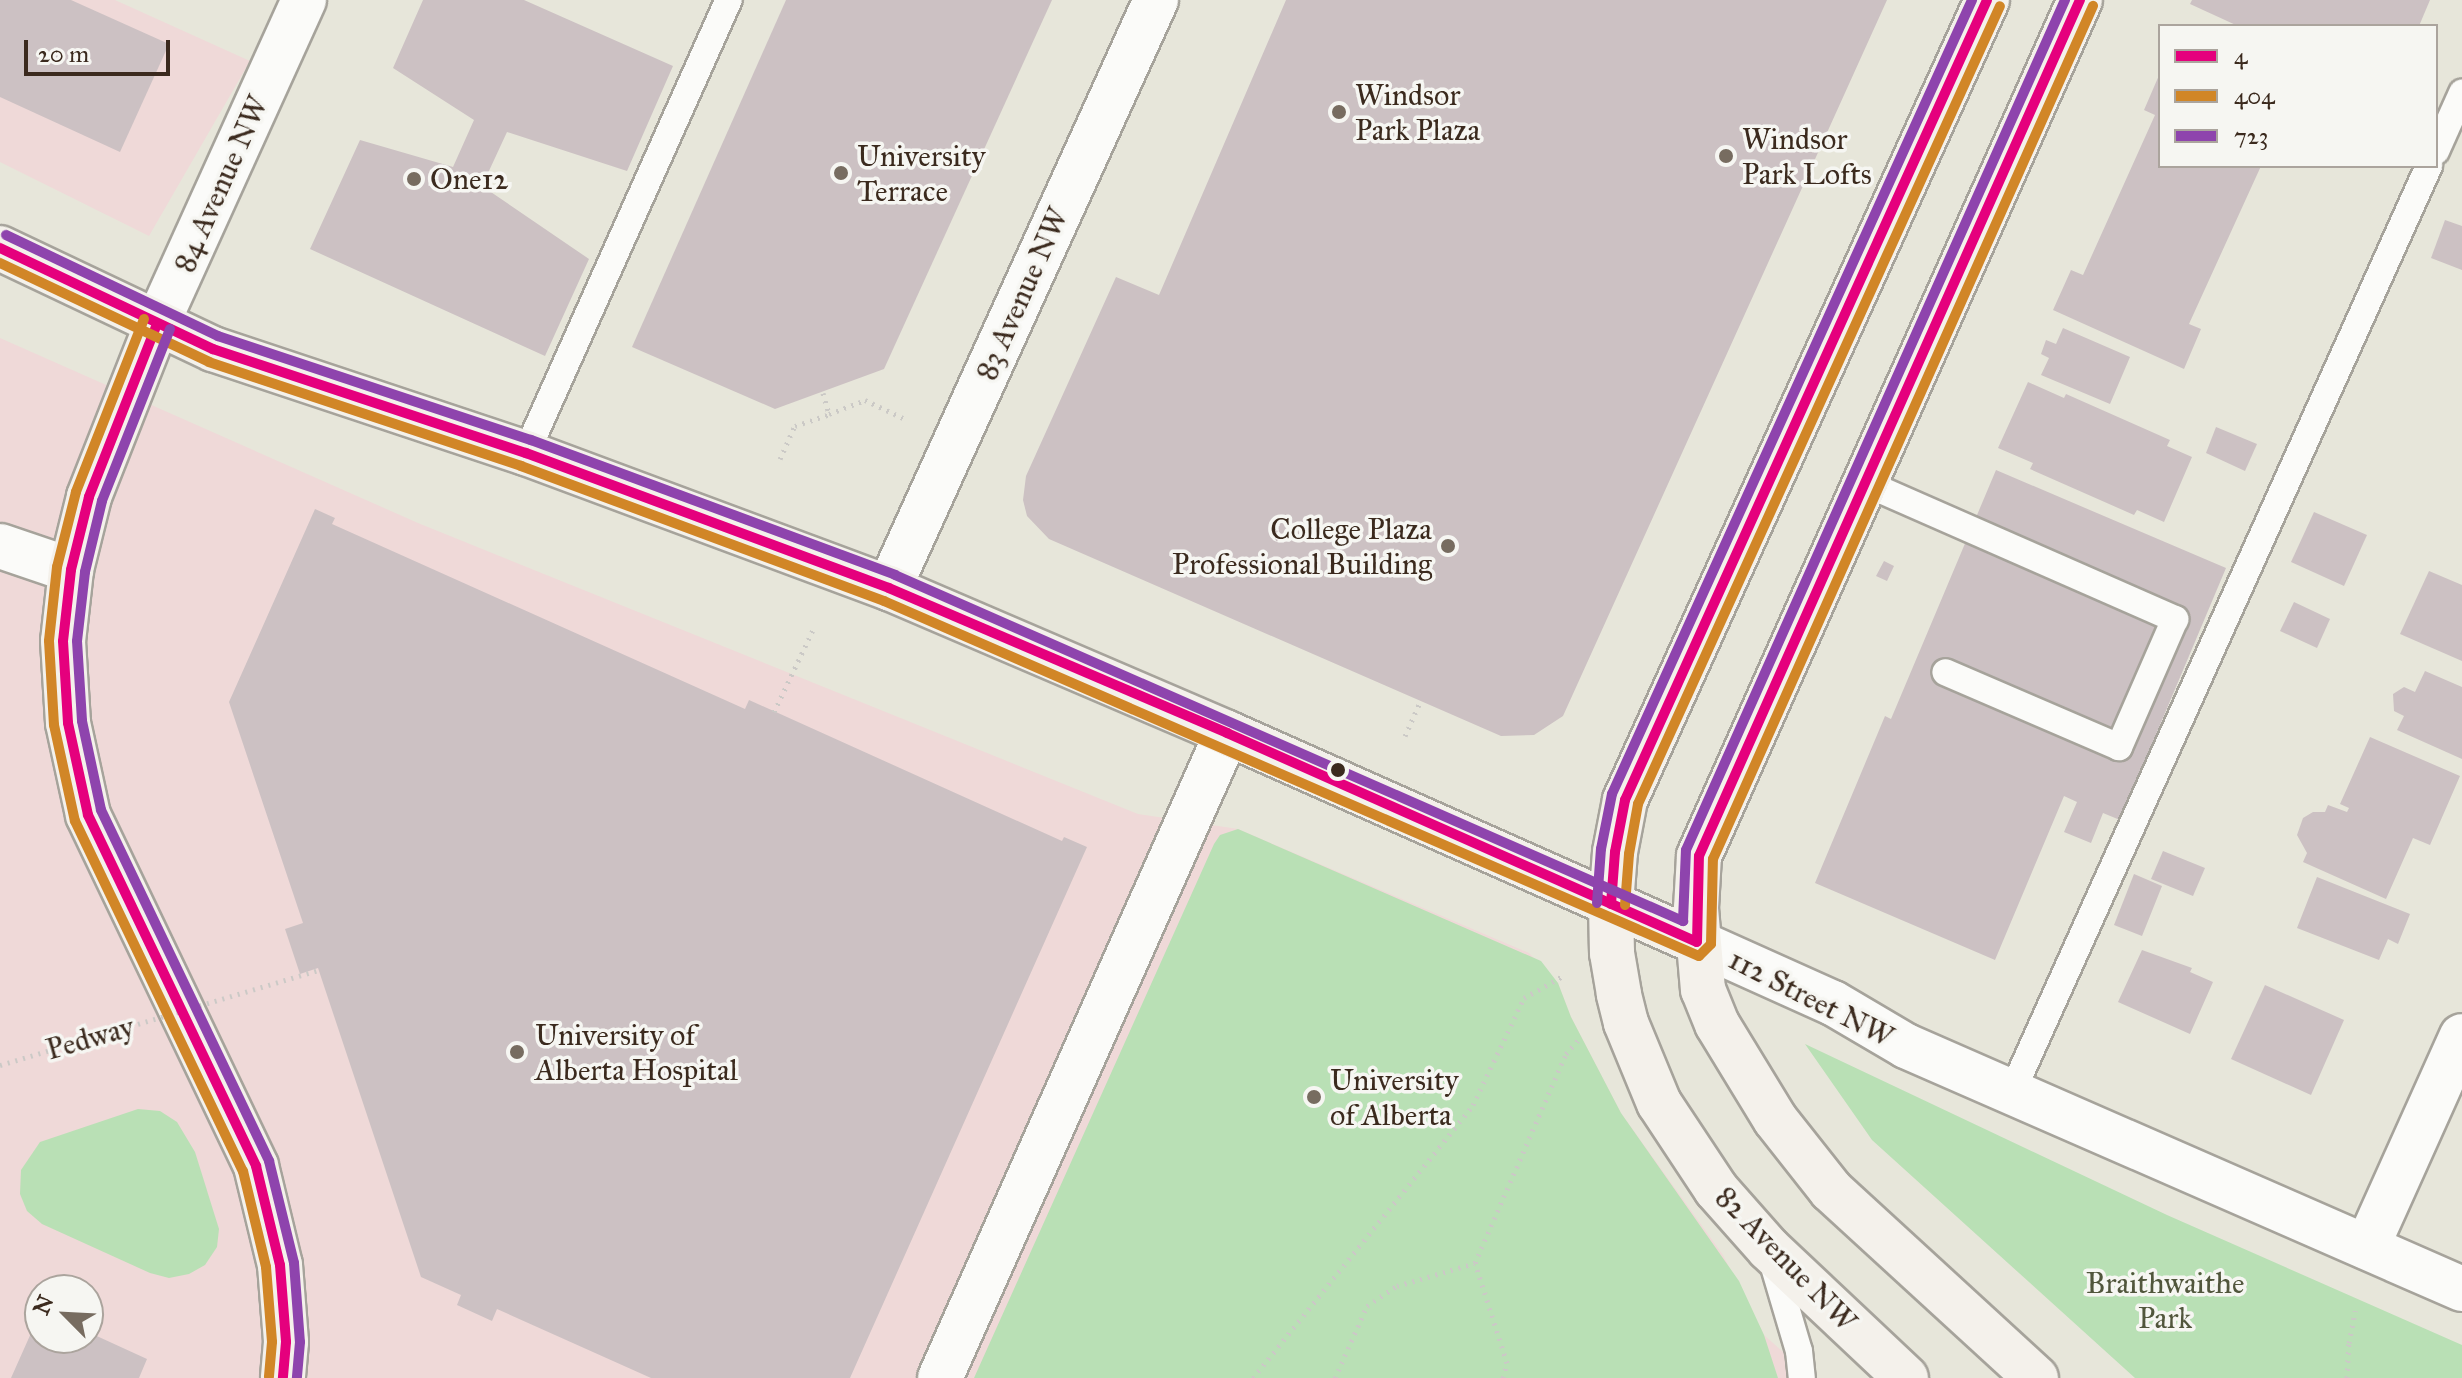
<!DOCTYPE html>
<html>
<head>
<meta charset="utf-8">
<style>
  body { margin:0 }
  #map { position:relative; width:2462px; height:1378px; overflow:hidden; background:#e7e6da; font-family:"IM FELL Great Primer",serif }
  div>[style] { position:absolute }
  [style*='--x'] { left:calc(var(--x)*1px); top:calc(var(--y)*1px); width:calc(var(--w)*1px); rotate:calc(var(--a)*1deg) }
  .built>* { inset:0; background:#efd9d8 }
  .green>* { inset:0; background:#b9e0b5 }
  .building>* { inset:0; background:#ccc1c3 }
  .path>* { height:5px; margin-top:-2.5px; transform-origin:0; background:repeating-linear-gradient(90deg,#cbc9c6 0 2px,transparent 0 8px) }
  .roads { filter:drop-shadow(2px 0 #a6a39b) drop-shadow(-2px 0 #a6a39b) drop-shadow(0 2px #a6a39b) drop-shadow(0 -2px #a6a39b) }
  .lane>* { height:26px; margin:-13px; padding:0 13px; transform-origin:13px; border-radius:13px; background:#fbfbf9 }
  .street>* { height:44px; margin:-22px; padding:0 22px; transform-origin:22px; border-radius:22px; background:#fbfbf9 }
  .secondary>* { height:44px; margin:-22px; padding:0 22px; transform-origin:22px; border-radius:22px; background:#f4f1eb }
  .path-bridge>* { height:5px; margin-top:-2.5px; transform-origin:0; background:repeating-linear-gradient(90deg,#cbc9c6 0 2px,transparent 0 8px) }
  .bus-1>* { height:10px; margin:-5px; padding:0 5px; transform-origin:5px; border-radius:5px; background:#e5007d }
  .bus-2>* { height:10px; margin:-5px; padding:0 5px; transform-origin:5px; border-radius:5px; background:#d18627 }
  .bus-3>* { height:10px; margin:-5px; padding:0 5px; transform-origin:5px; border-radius:5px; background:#8e44ad }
  .dots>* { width:22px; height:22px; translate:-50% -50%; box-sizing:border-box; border:4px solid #f6f6f2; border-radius:50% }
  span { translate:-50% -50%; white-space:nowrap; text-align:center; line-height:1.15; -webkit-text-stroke:7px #f6f6f2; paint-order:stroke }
  .poi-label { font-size:30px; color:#3b2a1e }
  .left { translate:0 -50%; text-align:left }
  .right { translate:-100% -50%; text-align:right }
  .street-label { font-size:30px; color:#3b2a1e }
  .park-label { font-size:30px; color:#51563c }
  .legend { position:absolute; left:2158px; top:24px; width:280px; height:144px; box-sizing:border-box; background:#f6f6f2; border:2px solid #aba49d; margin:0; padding:10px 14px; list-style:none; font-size:24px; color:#3b2a1e }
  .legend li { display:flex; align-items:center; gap:16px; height:40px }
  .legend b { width:40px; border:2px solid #aba49d }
  .north { position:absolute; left:24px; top:1274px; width:80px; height:80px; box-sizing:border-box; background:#f6f6f2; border:2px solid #aba49d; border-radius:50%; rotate:294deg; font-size:22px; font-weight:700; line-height:32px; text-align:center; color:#3b2a1e }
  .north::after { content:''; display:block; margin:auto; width:28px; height:36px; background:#776c60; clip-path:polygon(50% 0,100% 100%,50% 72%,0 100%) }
  .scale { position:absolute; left:24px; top:40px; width:146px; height:36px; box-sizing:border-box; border:4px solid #3b2a1e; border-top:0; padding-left:10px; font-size:24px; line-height:28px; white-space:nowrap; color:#3b2a1e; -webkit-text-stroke:6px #f6f6f2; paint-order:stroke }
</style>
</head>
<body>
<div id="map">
  <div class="built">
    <div style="clip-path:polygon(0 0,115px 0,250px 61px,149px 236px,0 162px)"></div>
    <div style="clip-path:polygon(evenodd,0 338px,418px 523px,1138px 814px,1238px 829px,1529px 953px,1558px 983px,1571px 1017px,1621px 1113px,1723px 1255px,1764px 1335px,1812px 1378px,0 1378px,0 338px,40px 1290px,88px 1290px,88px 1338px,40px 1338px,40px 1290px)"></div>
  </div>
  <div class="green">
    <div style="clip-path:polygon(1238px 829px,1541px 961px,1558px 983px,1571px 1017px,1621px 1113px,1739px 1281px,1764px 1335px,1778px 1378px,974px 1378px,1214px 844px,1220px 835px)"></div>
    <div style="clip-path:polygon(1805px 1044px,2167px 1215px,2462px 1345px,2462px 1378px,2135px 1378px,1872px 1140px)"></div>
    <div style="clip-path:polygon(138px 1109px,160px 1111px,177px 1122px,195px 1152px,219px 1229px,217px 1247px,205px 1265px,189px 1274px,169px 1278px,150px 1273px,42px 1224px,27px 1211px,20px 1194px,21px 1170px,40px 1142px)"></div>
  </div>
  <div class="building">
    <div style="clip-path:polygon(0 0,71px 0,169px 44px,120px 152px,0 97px)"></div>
    <div style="clip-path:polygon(423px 0,524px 0,673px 66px,627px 171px,507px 132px,482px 186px,589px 259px,545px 356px,310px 249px,360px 140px,453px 167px,474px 120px,393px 68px)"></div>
    <div style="clip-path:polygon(786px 0,1052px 0,884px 369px,775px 409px,632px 347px)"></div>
    <div style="clip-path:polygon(1286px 0,1887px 0,1563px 716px,1534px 735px,1501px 736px,1049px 539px,1027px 516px,1023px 500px,1026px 476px,1116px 277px,1159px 295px)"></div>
    <div style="clip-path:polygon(2192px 0,2430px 0,2419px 26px,2238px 26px,2190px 4px)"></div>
    <div style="clip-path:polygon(2160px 73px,2160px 166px,2261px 166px,2189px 324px,2201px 329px,2184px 369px,2053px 310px,2071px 270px,2083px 275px,2155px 115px,2144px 110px)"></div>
    <div style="clip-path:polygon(2445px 220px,2462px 226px,2462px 270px,2431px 258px)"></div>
    <div style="clip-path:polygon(2063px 328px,2130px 357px,2110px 404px,2041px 375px,2049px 358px,2041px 354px,2046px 340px,2056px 344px)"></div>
    <div style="clip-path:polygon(2028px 382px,2064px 398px,2066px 394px,2170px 440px,2167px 446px,2192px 457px,2164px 522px,2137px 510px,2134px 515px,2030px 469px,2033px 463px,1998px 448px)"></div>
    <div style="clip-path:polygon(2216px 427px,2257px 444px,2245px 471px,2206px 453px)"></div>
    <div style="clip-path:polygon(1996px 470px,2226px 568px,2120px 820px,2103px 813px,2091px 843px,2064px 832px,2077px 802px,2064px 796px,1995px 960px,1815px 883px,1885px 716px,1891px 719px)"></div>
    <div style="clip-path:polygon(315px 509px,335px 518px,332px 524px,745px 709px,749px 700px,1062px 841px,1064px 837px,1087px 847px,850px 1378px,651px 1378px,497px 1309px,492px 1321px,457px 1305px,461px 1295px,421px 1277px,318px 968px,300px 974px,285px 929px,303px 923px,229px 702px)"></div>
    <div style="clip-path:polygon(2314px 512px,2367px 535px,2344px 586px,2291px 562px)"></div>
    <div style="clip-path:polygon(1884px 561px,1894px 566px,1887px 581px,1876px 576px)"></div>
    <div style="clip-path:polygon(2429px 571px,2462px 585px,2462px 661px,2400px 634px)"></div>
    <div style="clip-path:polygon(2294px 602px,2330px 619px,2317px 648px,2280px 631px)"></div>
    <div style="clip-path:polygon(2425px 671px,2462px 687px,2462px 759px,2397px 730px,2404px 716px,2394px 711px,2393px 694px,2404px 687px,2415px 692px)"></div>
    <div style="clip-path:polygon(2370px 737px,2460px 776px,2430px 845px,2413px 838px,2386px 899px,2303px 862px,2307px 853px,2297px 835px,2303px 818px,2313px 812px,2325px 812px,2328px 805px,2347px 812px,2349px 808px,2340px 804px)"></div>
    <div style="clip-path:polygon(2163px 851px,2205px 868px,2193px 896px,2151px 879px)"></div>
    <div style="clip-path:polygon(2134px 874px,2162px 886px,2142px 936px,2114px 925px)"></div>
    <div style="clip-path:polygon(2317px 877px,2410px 914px,2398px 944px,2388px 939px,2379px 960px,2297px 928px)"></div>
    <div style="clip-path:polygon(2142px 950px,2192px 968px,2190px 972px,2213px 982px,2190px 1034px,2118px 1002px)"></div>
    <div style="clip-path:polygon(2265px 985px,2344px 1020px,2311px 1095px,2231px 1059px)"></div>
    <div style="clip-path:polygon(40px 1313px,40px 1338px,88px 1338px,88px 1332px,147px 1359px,139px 1378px,11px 1378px)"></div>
  </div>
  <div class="path">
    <div style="--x:823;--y:393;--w:22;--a:74"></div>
    <div style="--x:829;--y:414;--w:39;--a:-21"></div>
    <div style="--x:865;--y:400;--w:42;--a:25.3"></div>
    <div style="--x:780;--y:459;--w:36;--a:-66"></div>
    <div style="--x:795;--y:426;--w:36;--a:-19"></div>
    <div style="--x:774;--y:712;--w:91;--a:-64.6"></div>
    <div style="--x:1405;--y:736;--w:39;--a:-66"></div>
    <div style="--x:1253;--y:1378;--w:351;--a:-51.1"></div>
    <div style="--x:1473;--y:1105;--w:119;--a:-64.5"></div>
    <div style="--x:1524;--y:998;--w:43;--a:-29.6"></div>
    <div style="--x:1335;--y:1378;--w:79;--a:-66"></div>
    <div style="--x:1367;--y:1306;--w:36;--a:-34"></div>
    <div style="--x:1397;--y:1286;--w:81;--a:-16.4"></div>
    <div style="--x:1503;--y:1378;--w:16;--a:-75"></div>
    <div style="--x:1507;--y:1363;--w:105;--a:-107.7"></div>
    <div style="--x:1475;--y:1263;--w:228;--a:-66.5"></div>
    <div style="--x:1566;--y:1054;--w:23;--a:-49"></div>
    <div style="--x:2347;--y:1378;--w:35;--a:-87"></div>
    <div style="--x:2349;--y:1343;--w:33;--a:-79"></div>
  </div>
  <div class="roads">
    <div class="lane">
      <div style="--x:2436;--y:151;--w:64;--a:-65.9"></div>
      <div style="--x:526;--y:453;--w:496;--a:-65.9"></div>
      <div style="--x:1865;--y:483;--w:339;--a:23.7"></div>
      <div style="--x:2175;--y:619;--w:140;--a:113.6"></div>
      <div style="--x:2119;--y:747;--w:189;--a:-156.7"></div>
      <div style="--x:2012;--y:1092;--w:1016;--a:-65.76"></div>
      <div style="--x:1772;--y:1260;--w:95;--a:73.5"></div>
      <div style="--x:1799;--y:1351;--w:27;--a:84"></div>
    </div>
    <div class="street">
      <div style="--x:157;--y:324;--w:356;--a:-65.6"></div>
      <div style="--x:0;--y:546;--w:75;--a:18.7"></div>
      <div style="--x:889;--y:588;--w:646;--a:-65.58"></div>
      <div style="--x:1697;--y:942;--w:149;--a:24.2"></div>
      <div style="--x:1833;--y:1003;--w:85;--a:30.5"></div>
      <div style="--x:1906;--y:1046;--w:607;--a:23.61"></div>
      <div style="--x:2367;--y:1247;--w:231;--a:-65.8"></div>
      <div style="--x:940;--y:1378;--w:706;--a:-66.01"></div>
    </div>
    <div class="secondary">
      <div style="--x:0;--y:248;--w:236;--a:25.4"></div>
      <div style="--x:213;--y:349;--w:330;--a:18.4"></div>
      <div style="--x:526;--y:453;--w:387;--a:20.4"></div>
      <div style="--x:889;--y:588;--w:368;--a:23.2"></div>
      <div style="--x:1227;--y:733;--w:514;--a:23.97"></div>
      <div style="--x:157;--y:324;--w:186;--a:111.5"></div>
      <div style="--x:89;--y:497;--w:75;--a:103.9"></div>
      <div style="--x:71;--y:570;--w:71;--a:96.4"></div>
      <div style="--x:63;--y:641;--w:82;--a:86.5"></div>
      <div style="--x:68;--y:723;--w:94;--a:77.7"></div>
      <div style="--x:88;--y:815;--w:389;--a:64.4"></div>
      <div style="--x:256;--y:1166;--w:102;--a:76.4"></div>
      <div style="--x:280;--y:1265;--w:77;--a:85.5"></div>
      <div style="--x:286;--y:1342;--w:36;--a:95"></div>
      <div style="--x:1906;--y:1378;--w:188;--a:-136.7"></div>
      <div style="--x:1769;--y:1249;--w:80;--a:-131.5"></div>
      <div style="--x:1716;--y:1189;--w:103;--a:-123.5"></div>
      <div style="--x:1659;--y:1103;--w:87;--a:-112.4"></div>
      <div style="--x:1626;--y:1023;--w:30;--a:-104"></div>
      <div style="--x:1619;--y:994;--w:42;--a:-99.7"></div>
      <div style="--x:1612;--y:953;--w:49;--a:-91.2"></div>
      <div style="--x:1611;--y:904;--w:52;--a:-85.6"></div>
      <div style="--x:1615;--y:852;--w:53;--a:-79.1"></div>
      <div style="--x:1625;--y:800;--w:878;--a:-65.65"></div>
      <div style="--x:2036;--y:1378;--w:278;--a:-137.5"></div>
      <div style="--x:1831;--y:1190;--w:90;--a:-128.3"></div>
      <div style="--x:1775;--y:1119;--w:111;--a:-121.4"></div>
      <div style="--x:1717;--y:1024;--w:37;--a:-112"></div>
      <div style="--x:1703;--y:990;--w:82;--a:-94.9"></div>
      <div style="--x:1696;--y:908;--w:52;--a:-86.7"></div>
      <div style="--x:1699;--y:856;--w:937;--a:-66.01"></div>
    </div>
  </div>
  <div class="path-bridge">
    <div style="--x:0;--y:1065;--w:333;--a:-16.6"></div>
  </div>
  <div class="bus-1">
    <div style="--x:0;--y:248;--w:236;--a:25.4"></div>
    <div style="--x:213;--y:349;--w:330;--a:18.4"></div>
    <div style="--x:526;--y:453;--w:387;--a:20.4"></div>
    <div style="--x:889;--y:588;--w:368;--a:23.2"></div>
    <div style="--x:1227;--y:733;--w:514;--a:23.97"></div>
    <div style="--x:157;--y:324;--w:186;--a:111.5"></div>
    <div style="--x:89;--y:497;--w:75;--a:103.9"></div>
    <div style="--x:71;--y:570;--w:71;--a:96.4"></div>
    <div style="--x:63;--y:641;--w:82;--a:86.5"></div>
    <div style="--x:68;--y:723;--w:94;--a:77.7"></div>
    <div style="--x:88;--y:815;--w:389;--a:64.4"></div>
    <div style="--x:256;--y:1166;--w:102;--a:76.4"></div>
    <div style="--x:280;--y:1265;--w:77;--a:85.5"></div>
    <div style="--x:286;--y:1342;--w:36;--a:95"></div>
    <div style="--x:1611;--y:904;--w:52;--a:-85.6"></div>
    <div style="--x:1615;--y:852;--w:53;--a:-79.1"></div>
    <div style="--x:1625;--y:800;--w:878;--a:-65.65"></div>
    <div style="--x:1697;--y:942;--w:86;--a:-88.7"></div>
    <div style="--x:1699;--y:856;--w:937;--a:-66.01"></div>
  </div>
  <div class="bus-2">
    <div style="--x:0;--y:263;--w:231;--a:25.3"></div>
    <div style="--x:209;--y:362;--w:329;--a:18.4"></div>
    <div style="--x:521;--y:466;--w:387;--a:20.4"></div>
    <div style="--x:884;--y:601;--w:889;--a:23.54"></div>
    <div style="--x:1699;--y:956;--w:17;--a:-45"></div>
    <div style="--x:1711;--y:944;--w:85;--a:-88.7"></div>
    <div style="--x:1713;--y:859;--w:934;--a:-65.99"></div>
    <div style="--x:144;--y:319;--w:186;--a:111.5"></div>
    <div style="--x:76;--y:492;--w:77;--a:104.2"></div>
    <div style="--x:57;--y:567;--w:74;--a:96.2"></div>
    <div style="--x:49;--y:641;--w:84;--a:86.6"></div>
    <div style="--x:54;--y:725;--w:98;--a:77.7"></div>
    <div style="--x:75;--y:821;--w:388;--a:64.4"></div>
    <div style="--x:243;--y:1171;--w:99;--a:76.5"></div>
    <div style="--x:266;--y:1267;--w:75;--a:85.4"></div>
    <div style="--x:272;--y:1342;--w:35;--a:95"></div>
    <div style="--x:1625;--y:905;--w:51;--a:-85.5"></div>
    <div style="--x:1629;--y:854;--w:51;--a:-79.8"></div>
    <div style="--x:1638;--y:804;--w:876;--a:-65.6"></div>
  </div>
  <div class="bus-3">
    <div style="--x:6;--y:235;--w:235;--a:25.5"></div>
    <div style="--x:218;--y:336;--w:330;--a:18.4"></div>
    <div style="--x:531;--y:440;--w:388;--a:20.3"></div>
    <div style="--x:895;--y:575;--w:861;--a:23.71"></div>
    <div style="--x:1683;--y:921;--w:71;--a:-87.6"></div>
    <div style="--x:1686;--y:850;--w:931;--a:-65.97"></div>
    <div style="--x:170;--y:329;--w:185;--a:111.6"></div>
    <div style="--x:102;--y:501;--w:73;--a:103.5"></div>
    <div style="--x:85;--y:572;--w:69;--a:96.6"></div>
    <div style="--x:77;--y:641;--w:80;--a:86.4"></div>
    <div style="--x:82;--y:721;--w:91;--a:77.9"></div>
    <div style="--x:101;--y:810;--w:389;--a:64.4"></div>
    <div style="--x:269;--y:1161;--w:105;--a:76.2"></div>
    <div style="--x:294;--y:1263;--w:79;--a:85.7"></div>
    <div style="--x:300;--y:1342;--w:36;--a:95"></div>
    <div style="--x:1597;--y:903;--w:54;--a:-85.8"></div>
    <div style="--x:1601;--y:849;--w:56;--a:-78.7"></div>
    <div style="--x:1612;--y:794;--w:872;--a:-65.61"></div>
  </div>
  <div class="dots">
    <div style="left:1339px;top:112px;background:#776c60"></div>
    <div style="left:1726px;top:156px;background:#776c60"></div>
    <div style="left:841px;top:173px;background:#776c60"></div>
    <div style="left:414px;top:179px;background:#776c60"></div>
    <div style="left:1448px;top:546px;background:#776c60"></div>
    <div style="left:1338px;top:770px;background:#3b2a1e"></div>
    <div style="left:517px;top:1052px;background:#776c60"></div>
    <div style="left:1314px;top:1097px;background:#776c60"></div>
  </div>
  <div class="poi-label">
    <span class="left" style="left:1355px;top:112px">Windsor<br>Park Plaza</span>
    <span class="left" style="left:1742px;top:156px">Windsor<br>Park Lofts</span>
    <span class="left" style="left:857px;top:173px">University<br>Terrace</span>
    <span class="left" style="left:430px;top:179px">One12</span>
    <span class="right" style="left:1432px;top:546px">College Plaza<br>Professional Building</span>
    <span class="left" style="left:535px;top:1052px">University of<br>Alberta Hospital</span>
    <span class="left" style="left:1330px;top:1097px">University<br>of Alberta</span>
  </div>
  <div class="street-label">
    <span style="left:221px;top:184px;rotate:-66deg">84 Avenue NW</span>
    <span style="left:1022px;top:294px;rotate:-66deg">83 Avenue NW</span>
    <span style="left:1811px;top:998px;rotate:27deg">112 Street NW</span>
    <span style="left:90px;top:1038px;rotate:-16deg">Pedway</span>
    <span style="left:1786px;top:1259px;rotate:46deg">82 Avenue NW</span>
  </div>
  <div class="park-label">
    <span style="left:2165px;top:1300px">Braithwaithe<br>Park</span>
  </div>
  <ul class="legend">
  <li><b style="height:10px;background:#e5007d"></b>4</li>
  <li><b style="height:10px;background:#d18627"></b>404</li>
  <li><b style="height:10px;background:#8e44ad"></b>723</li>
  </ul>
  <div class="north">N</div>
  <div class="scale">20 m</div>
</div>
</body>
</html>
